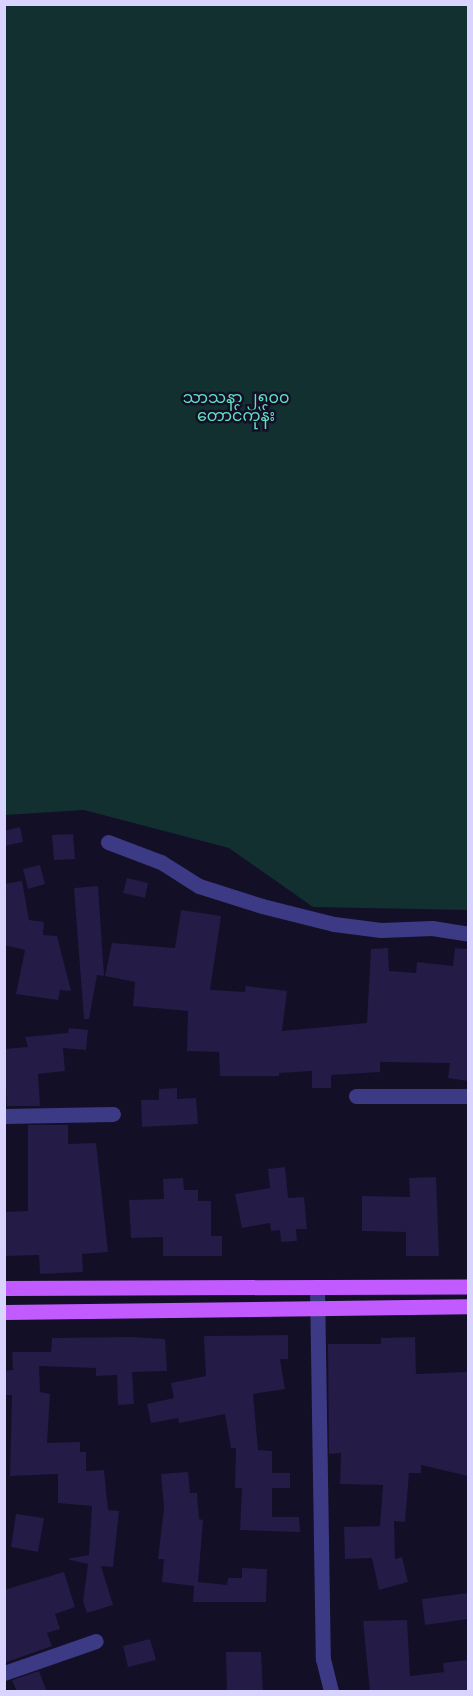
<!DOCTYPE html>
<html>
<head>
<meta charset="utf-8">
<style>
  body { margin:0 }
  #map { position:relative; width:473px; height:1696px; overflow:hidden; background:#130f26; font-family:Arial,"Noto Sans Myanmar",sans-serif }
  div>[style] { position:absolute }
  [style*='--x'] { left:calc(var(--x)*1px); top:calc(var(--y)*1px); width:calc(var(--w)*1px); rotate:calc(var(--a)*1deg) }
  .green>* { inset:0; background:#12302f }
  .building>* { inset:0; background:#241b47 }
  .minor>* { height:15px; margin:-7.5px; padding:0 7.5px; transform-origin:7.5px; border-radius:7.5px; background:#3d3a85 }
  .major>* { height:15px; margin:-7.5px; padding:0 7.5px; transform-origin:7.5px; border-radius:7.5px; background:#c25bff }
  span { translate:-50% -50%; white-space:nowrap; text-align:center; line-height:1.15; -webkit-text-stroke:5px #130f26; paint-order:stroke }
  .park-label { font-size:16px; color:#5fe0c0 }
  .frame { position:absolute; inset:0; border:6px solid #d9d4ff; pointer-events:none }
</style>
</head>
<body>
<div id="map">
  <div class="green">
    <div style="clip-path:polygon(5px 4px,468px 5px,468px 910px,313px 907px,229px 848px,84px 810px,5px 815px)"></div>
  </div>
  <div class="building">
    <div style="clip-path:polygon(20px 827px,23px 842px,4px 846px,4px 831px)"></div>
    <div style="clip-path:polygon(73px 834px,75px 859px,54px 860px,52px 835px)"></div>
    <div style="clip-path:polygon(40px 865px,45px 884px,28px 889px,23px 869px)"></div>
    <div style="clip-path:polygon(127px 878px,148px 883px,145px 898px,123px 893px)"></div>
    <div style="clip-path:polygon(22px 881px,29px 920px,44px 922px,43px 935px,57px 936px,71px 991px,60px 990px,58px 1000px,16px 994px,25px 950px,4px 945px,4px 884px)"></div>
    <div style="clip-path:polygon(98px 886px,104px 976px,97px 975px,89px 1019px,84px 1019px,74px 888px)"></div>
    <div style="clip-path:polygon(181px 910px,221px 916px,210px 990px,245px 992px,246px 986px,287px 991px,282px 1031px,367px 1023px,371px 949px,388px 948px,389px 971px,416px 973px,417px 962px,453px 966px,455px 948px,468px 949px,468px 1081px,448px 1078px,450px 1063px,380px 1062px,380px 1072px,331px 1075px,331px 1088px,312px 1088px,312px 1071px,279px 1073px,279px 1076px,220px 1076px,219px 1052px,187px 1051px,188px 1011px,133px 1006px,135px 982px,105px 976px,112px 943px,175px 948px)"></div>
    <div style="clip-path:polygon(69px 1028px,88px 1030px,86px 1050px,63px 1048px,65px 1071px,38px 1074px,40px 1106px,7px 1106px,4px 1049px,28px 1047px,25px 1037px,68px 1033px)"></div>
    <div style="clip-path:polygon(177px 1088px,177px 1099px,196px 1098px,198px 1124px,142px 1127px,141px 1100px,159px 1100px,159px 1089px)"></div>
    <div style="clip-path:polygon(28px 1125px,68px 1125px,68px 1144px,96px 1143px,108px 1252px,82px 1254px,83px 1272px,40px 1274px,39px 1255px,4px 1256px,4px 1212px,28px 1211px)"></div>
    <div style="clip-path:polygon(285px 1167px,288px 1198px,304px 1197px,307px 1229px,296px 1229px,297px 1241px,281px 1242px,280px 1230px,271px 1231px,270px 1223px,242px 1228px,235px 1194px,270px 1188px,268px 1169px)"></div>
    <div style="clip-path:polygon(436px 1177px,439px 1256px,406px 1256px,406px 1232px,362px 1231px,362px 1196px,410px 1197px,409px 1178px)"></div>
    <div style="clip-path:polygon(183px 1178px,184px 1190px,198px 1190px,198px 1201px,211px 1201px,211px 1236px,222px 1236px,222px 1256px,163px 1256px,163px 1237px,131px 1238px,129px 1200px,164px 1199px,163px 1179px)"></div>
    <div style="clip-path:polygon(288px 1335px,288px 1359px,280px 1359px,285px 1389px,253px 1394px,258px 1450px,272px 1451px,272px 1473px,290px 1473px,290px 1488px,272px 1488px,272px 1517px,299px 1517px,300px 1532px,240px 1530px,242px 1488px,235px 1488px,236px 1448px,231px 1448px,225px 1414px,179px 1423px,178px 1418px,151px 1423px,147px 1404px,174px 1398px,171px 1383px,206px 1376px,204px 1336px)"></div>
    <div style="clip-path:polygon(131px 1337px,165px 1339px,167px 1371px,132px 1372px,134px 1404px,118px 1405px,117px 1375px,96px 1376px,96px 1368px,39px 1366px,40px 1392px,50px 1394px,47px 1443px,80px 1442px,80px 1452px,86px 1452px,86px 1471px,104px 1470px,108px 1510px,119px 1511px,113px 1567px,101px 1566px,113px 1605px,87px 1613px,83px 1601px,88px 1564px,67px 1559px,89px 1555px,92px 1506px,58px 1503px,58px 1474px,10px 1476px,12px 1395px,4px 1395px,4px 1371px,13px 1370px,12px 1352px,51px 1352px,52px 1338px)"></div>
    <div style="clip-path:polygon(415px 1337px,416px 1374px,468px 1372px,468px 1476px,421px 1465px,421px 1473px,409px 1473px,405px 1522px,394px 1521px,395px 1559px,402px 1557px,408px 1582px,379px 1590px,372px 1558px,345px 1559px,344px 1527px,380px 1526px,383px 1485px,340px 1484px,341px 1453px,329px 1454px,328px 1344px,381px 1344px,381px 1338px)"></div>
    <div style="clip-path:polygon(188px 1472px,190px 1493px,197px 1493px,199px 1519px,203px 1520px,198px 1582px,227px 1585px,228px 1578px,242px 1578px,242px 1568px,267px 1569px,266px 1602px,193px 1602px,194px 1586px,162px 1582px,164px 1559px,158px 1559px,164px 1508px,161px 1474px)"></div>
    <div style="clip-path:polygon(16px 1514px,44px 1518px,38px 1552px,11px 1547px)"></div>
    <div style="clip-path:polygon(64px 1572px,75px 1607px,55px 1614px,60px 1629px,47px 1633px,52px 1646px,4px 1663px,4px 1590px)"></div>
    <div style="clip-path:polygon(468px 1593px,468px 1619px,425px 1625px,422px 1599px)"></div>
    <div style="clip-path:polygon(407px 1620px,410px 1676px,444px 1672px,443px 1663px,468px 1660px,468px 1692px,370px 1692px,363px 1621px)"></div>
    <div style="clip-path:polygon(150px 1639px,156px 1660px,128px 1667px,123px 1646px)"></div>
    <div style="clip-path:polygon(226px 1652px,261px 1652px,263px 1692px,227px 1692px)"></div>
    <div style="clip-path:polygon(39px 1671px,47px 1692px,17px 1692px,12px 1680px)"></div>
  </div>
  <div class="minor">
    <div style="--x:108;--y:842;--w:57;--a:20.7"></div>
    <div style="--x:161;--y:862;--w:45;--a:32.3"></div>
    <div style="--x:199;--y:886;--w:66;--a:17.6"></div>
    <div style="--x:262;--y:906;--w:74;--a:14"></div>
    <div style="--x:334;--y:924;--w:47;--a:7.3"></div>
    <div style="--x:381;--y:930;--w:51;--a:-2.2"></div>
    <div style="--x:432;--y:928;--w:36;--a:9"></div>
    <div style="--x:356;--y:1096;--w:112;--a:0"></div>
    <div style="--x:4;--y:1116;--w:109;--a:-1.1"></div>
    <div style="--x:317;--y:1287;--w:372;--a:89.1"></div>
    <div style="--x:323;--y:1659;--w:34;--a:76"></div>
    <div style="--x:4;--y:1673;--w:97;--a:-19.2"></div>
  </div>
  <div class="major">
    <div style="--x:4;--y:1288;--w:464;--a:-0.2"></div>
    <div style="--x:4;--y:1312;--w:464;--a:-0.7"></div>
  </div>
  <div class="park-label">
    <span style="left:236px;top:407px">သာသနာ ၂၅၀၀<br>တောင်ကုန်း</span>
  </div>
  <div class="frame"></div>
</div>
</body>
</html>
